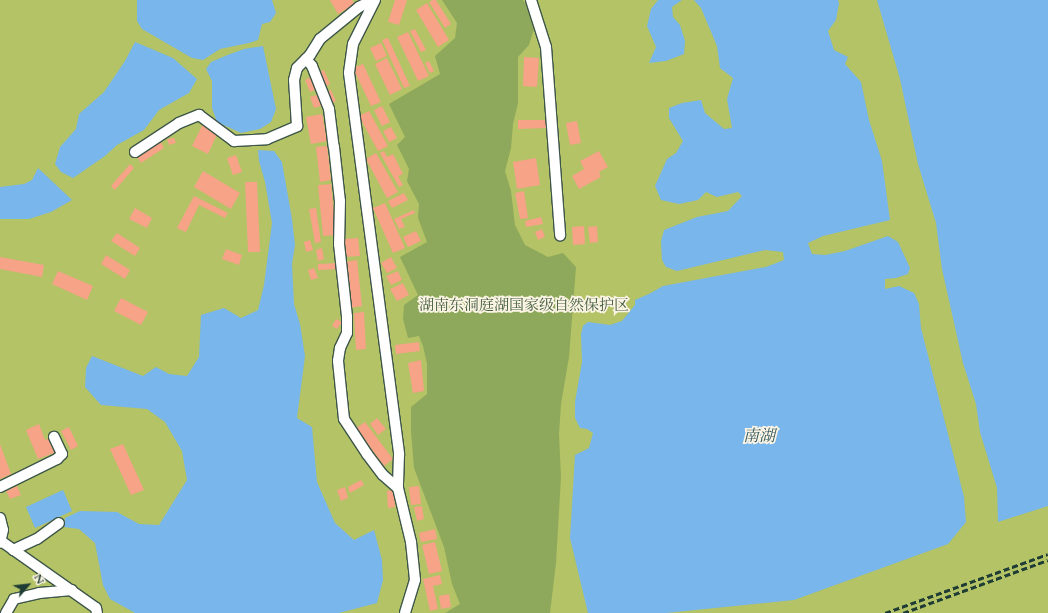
<!DOCTYPE html>
<html>
<head>
<meta charset="utf-8">
<style>
  body { margin:0 }
  #map { position:relative; width:1048px; height:613px; overflow:hidden; background:#ece4c3; font-family:Cardo,"Noto Serif SC",serif }
  div>[style] { position:absolute }
  [style*='--x'] { left:calc(var(--x)*1px); top:calc(var(--y)*1px); width:calc(var(--w)*1px); rotate:calc(var(--a)*1deg) }
  .green>* { inset:0; background:#b3c366 }
  .forest>* { inset:0; background:#8ea95b }
  .water>* { inset:0; background:#78b6eb }
  .building>* { inset:0; background:#f6a387 }
  .roads { filter:drop-shadow(1px 0 #3e5649) drop-shadow(-1px 0 #3e5649) drop-shadow(0 1px #3e5649) drop-shadow(0 -1px #3e5649) }
  .minor>* { height:10px; margin:-5px; padding:0 5px; transform-origin:5px; border-radius:5px; background:#fff }
  .rail>* { height:2.5px; margin-top:-1.25px; transform-origin:0; background:repeating-linear-gradient(90deg,#1f3d34 0 6px,transparent 0 9px) }
  span { translate:-50% -50%; white-space:nowrap; text-align:center; line-height:1.15; -webkit-text-stroke:3.5px #fcf5e5; paint-order:stroke }
  .park-label { font-size:15px; color:#445e40 }
  .water-label { font-size:16px; color:#355b62; font-style:italic }
  .north { position:absolute; left:8px; top:565px; width:40px; height:40px; -webkit-text-stroke:3px #fcf5e5; paint-order:stroke; rotate:62deg; font-size:11px; font-weight:700; line-height:16px; text-align:center; color:#1f3d34 }
  .north::after { content:''; display:block; margin:auto; width:14px; height:18px; background:#1f3d34; clip-path:polygon(50% 0,100% 100%,50% 72%,0 100%) }
</style>
</head>
<body>
<div id="map">
  <div class="green">
    <div style="clip-path:polygon(0 0,1048px 0,1048px 613px,0 613px)"></div>
  </div>
  <div class="forest">
    <div style="clip-path:polygon(442px 0,523px 0,526px 5px,534px 29px,529px 45px,518px 57px,518px 103px,513px 124px,511px 148px,505px 171px,511px 191px,515px 225px,525px 245px,548px 257px,563px 253px,576px 267px,569px 357px,561px 404px,559px 434px,561px 477px,556px 563px,550px 613px,445px 613px,460px 604px,452px 584px,444px 547px,414px 468px,411px 432px,411px 407px,427px 394px,427px 364px,423px 346px,419px 336px,408px 338px,403px 319px,404px 305px,418px 295px,400px 257px,427px 242px,418px 218px,419px 204px,407px 181px,409px 169px,397px 145px,405px 137px,389px 104px,440px 74px,435px 56px,455px 38px,457px 23px)"></div>
  </div>
  <div class="water">
    <div style="clip-path:polygon(137px 0,272px 0,276px 13px,270px 22px,262px 24px,258px 40px,249px 43px,220px 49px,203px 60px,192px 58px,142px 29px,137px 21px)"></div>
    <div style="clip-path:polygon(658px 0,682px 0,672px 7px,673px 17px,680px 25px,685px 41px,684px 54px,666px 61px,649px 63px,656px 47px,647px 26px,651px 9px)"></div>
    <div style="clip-path:polygon(694px 0,838px 0,839px 3px,836px 20px,828px 31px,834px 50px,848px 57px,845px 64px,861px 82px,869px 120px,882px 161px,890px 220px,823px 236px,808px 243px,812px 254px,825px 255px,845px 251px,888px 236px,898px 242px,910px 268px,908px 274px,896px 278px,885px 279px,885px 289px,899px 286px,914px 293px,919px 304px,921px 328px,964px 497px,966px 522px,948px 544px,794px 600px,666px 613px,588px 613px,570px 538px,575px 455px,589px 448px,593px 433px,587px 429px,580px 428px,575px 418px,575px 402px,582px 362px,581px 334px,583px 326px,588px 322px,610px 325px,622px 321px,635px 305px,635px 300px,649px 294px,663px 286px,766px 267px,784px 260px,783px 252px,765px 250px,677px 271px,666px 267px,662px 260px,661px 241px,664px 230px,697px 217px,728px 211px,742px 196px,738px 192px,717px 197px,706px 192px,698px 200px,679px 204px,661px 200px,655px 186px,667px 159px,676px 153px,683px 141px,669px 118px,669px 108px,682px 103px,701px 100px,705px 113px,717px 123px,724px 129px,732px 128px,727px 99px,733px 78px,720px 68px,717px 46px,701px 8px)"></div>
    <div style="clip-path:polygon(877px 0,1048px 0,1048px 506px,998px 522px,997px 488px,980px 432px,976px 404px,963px 363px,942px 269px,936px 223px,918px 164px,900px 79px)"></div>
    <div style="clip-path:polygon(135px 42px,173px 58px,197px 79px,189px 93px,159px 110px,144px 130px,117px 145px,105px 156px,73px 178px,61px 172px,55px 164px,60px 147px,76px 129px,79px 114px,104px 92px,125px 61px)"></div>
    <div style="clip-path:polygon(263px 46px,276px 109px,271px 122px,260px 129px,241px 133px,217px 122px,212px 108px,212px 81px,206px 69px,211px 62px,230px 54px,244px 49px)"></div>
    <div style="clip-path:polygon(258px 150px,274px 151px,282px 162px,292px 219px,295px 245px,292px 264px,294px 304px,300px 324px,305px 356px,297px 418px,312px 427px,317px 482px,335px 523px,354px 540px,374px 530px,382px 560px,383px 580px,377px 603px,339px 613px,135px 613px,110px 599px,103px 585px,95px 543px,79px 529px,64px 527px,65px 518px,80px 511px,117px 512px,139px 524px,159px 525px,187px 480px,182px 451px,165px 422px,147px 409px,101px 405px,85px 387px,86px 368px,92px 356px,143px 376px,156px 367px,169px 374px,187px 376px,199px 357px,201px 315px,224px 308px,241px 318px,258px 310px,264px 285px,272px 223px,265px 182px,259px 161px)"></div>
    <div style="clip-path:polygon(38px 168px,72px 200px,51px 212px,29px 219px,0 219px,0 187px,24px 184px,32px 180px)"></div>
    <div style="clip-path:polygon(63px 490px,72px 511px,35px 528px,26px 507px)"></div>
  </div>
  <div class="building">
    <div style="clip-path:polygon(330px 0,352px 0,355px 4px,338px 14px)"></div>
    <div style="clip-path:polygon(395px 0,407px 0,399px 25px,388px 22px)"></div>
    <div style="clip-path:polygon(433px 0,436px 0,451px 24px,445px 28px,429px 2px)"></div>
    <div style="clip-path:polygon(427px 3px,449px 40px,438px 47px,416px 10px)"></div>
    <div style="clip-path:polygon(415px 29px,426px 50px,421px 52px,410px 31px)"></div>
    <div style="clip-path:polygon(408px 32px,429px 76px,418px 81px,397px 37px)"></div>
    <div style="clip-path:polygon(388px 38px,410px 86px,404px 88px,382px 40px)"></div>
    <div style="clip-path:polygon(381px 43px,387px 56px,376px 61px,370px 48px)"></div>
    <div style="clip-path:polygon(524px 57px,539px 58px,537px 87px,523px 86px)"></div>
    <div style="clip-path:polygon(387px 58px,402px 89px,390px 95px,375px 64px)"></div>
    <div style="clip-path:polygon(429px 61px,434px 71px,430px 73px,425px 63px)"></div>
    <div style="clip-path:polygon(363px 64px,381px 102px,371px 106px,353px 68px)"></div>
    <div style="clip-path:polygon(324px 70px,330px 84px,324px 87px,317px 73px)"></div>
    <div style="clip-path:polygon(313px 76px,319px 88px,310px 92px,305px 80px)"></div>
    <div style="clip-path:polygon(331px 90px,336px 101px,330px 104px,325px 92px)"></div>
    <div style="clip-path:polygon(320px 94px,324px 105px,314px 108px,310px 97px)"></div>
    <div style="clip-path:polygon(382px 106px,390px 122px,382px 126px,374px 110px)"></div>
    <div style="clip-path:polygon(369px 111px,388px 146px,378px 151px,359px 116px)"></div>
    <div style="clip-path:polygon(322px 114px,327px 141px,311px 144px,306px 117px)"></div>
    <div style="clip-path:polygon(518px 120px,547px 120px,547px 128px,518px 129px)"></div>
    <div style="clip-path:polygon(577px 121px,581px 143px,570px 145px,566px 123px)"></div>
    <div style="clip-path:polygon(204px 122px,219px 130px,208px 154px,192px 146px)"></div>
    <div style="clip-path:polygon(391px 127px,397px 138px,389px 142px,383px 131px)"></div>
    <div style="clip-path:polygon(174px 138px,176px 143px,169px 145px,167px 139px)"></div>
    <div style="clip-path:polygon(161px 142px,164px 148px,141px 163px,137px 157px)"></div>
    <div style="clip-path:polygon(327px 146px,331px 180px,320px 182px,316px 147px)"></div>
    <div style="clip-path:polygon(384px 151px,387px 157px,393px 154px,403px 174px,398px 176px,403px 185px,399px 187px,380px 153px)"></div>
    <div style="clip-path:polygon(599px 151px,608px 167px,599px 172px,601px 177px,579px 189px,572px 176px,584px 169px,580px 161px)"></div>
    <div style="clip-path:polygon(376px 153px,398px 192px,387px 198px,366px 159px)"></div>
    <div style="clip-path:polygon(236px 155px,242px 172px,233px 175px,227px 158px)"></div>
    <div style="clip-path:polygon(536px 158px,540px 185px,517px 189px,513px 162px)"></div>
    <div style="clip-path:polygon(130px 164px,134px 168px,115px 190px,111px 186px)"></div>
    <div style="clip-path:polygon(203px 171px,240px 193px,231px 209px,194px 187px)"></div>
    <div style="clip-path:polygon(245px 182px,257px 182px,260px 252px,248px 252px)"></div>
    <div style="clip-path:polygon(331px 184px,336px 235px,323px 236px,318px 185px)"></div>
    <div style="clip-path:polygon(524px 191px,528px 218px,520px 219px,515px 193px)"></div>
    <div style="clip-path:polygon(404px 193px,408px 200px,392px 208px,388px 201px)"></div>
    <div style="clip-path:polygon(194px 196px,228px 213px,225px 218px,199px 205px,186px 232px,177px 228px)"></div>
    <div style="clip-path:polygon(385px 203px,405px 248px,393px 253px,373px 208px)"></div>
    <div style="clip-path:polygon(135px 208px,152px 218px,147px 228px,129px 219px)"></div>
    <div style="clip-path:polygon(316px 208px,321px 242px,315px 243px,309px 209px)"></div>
    <div style="clip-path:polygon(414px 210px,415px 213px,401px 219px,405px 227px,399px 229px,394px 219px)"></div>
    <div style="clip-path:polygon(541px 217px,543px 224px,526px 227px,525px 221px)"></div>
    <div style="clip-path:polygon(584px 226px,585px 244px,573px 245px,572px 227px)"></div>
    <div style="clip-path:polygon(597px 226px,598px 242px,590px 243px,588px 227px)"></div>
    <div style="clip-path:polygon(542px 229px,545px 237px,538px 240px,535px 232px)"></div>
    <div style="clip-path:polygon(416px 231px,421px 241px,408px 247px,403px 237px)"></div>
    <div style="clip-path:polygon(117px 233px,140px 248px,135px 256px,111px 241px)"></div>
    <div style="clip-path:polygon(358px 238px,360px 256px,344px 257px,343px 239px)"></div>
    <div style="clip-path:polygon(310px 240px,313px 250px,306px 252px,304px 242px)"></div>
    <div style="clip-path:polygon(322px 248px,324px 259px,318px 261px,316px 250px)"></div>
    <div style="clip-path:polygon(226px 249px,242px 255px,239px 265px,222px 259px)"></div>
    <div style="clip-path:polygon(106px 255px,130px 270px,125px 279px,101px 264px)"></div>
    <div style="clip-path:polygon(0 257px,44px 265px,42px 277px,0 269px)"></div>
    <div style="clip-path:polygon(391px 257px,397px 268px,387px 273px,381px 263px)"></div>
    <div style="clip-path:polygon(357px 260px,362px 306px,349px 308px,344px 262px)"></div>
    <div style="clip-path:polygon(339px 263px,340px 269px,318px 270px,318px 264px)"></div>
    <div style="clip-path:polygon(314px 268px,318px 278px,311px 280px,308px 270px)"></div>
    <div style="clip-path:polygon(58px 271px,93px 286px,87px 300px,52px 284px)"></div>
    <div style="clip-path:polygon(398px 271px,402px 280px,391px 285px,386px 276px)"></div>
    <div style="clip-path:polygon(403px 283px,409px 295px,397px 301px,390px 289px)"></div>
    <div style="clip-path:polygon(121px 298px,148px 312px,141px 325px,114px 311px)"></div>
    <div style="clip-path:polygon(364px 312px,366px 349px,356px 350px,354px 313px)"></div>
    <div style="clip-path:polygon(336px 319px,342px 322px,337px 329px,332px 326px)"></div>
    <div style="clip-path:polygon(419px 342px,420px 351px,396px 354px,395px 345px)"></div>
    <div style="clip-path:polygon(421px 360px,424px 391px,413px 393px,408px 363px)"></div>
    <div style="clip-path:polygon(377px 418px,386px 429px,378px 435px,370px 424px)"></div>
    <div style="clip-path:polygon(365px 422px,393px 459px,384px 466px,356px 428px)"></div>
    <div style="clip-path:polygon(39px 424px,45px 440px,50px 438px,56px 452px,38px 459px,26px 430px)"></div>
    <div style="clip-path:polygon(69px 427px,78px 446px,71px 450px,61px 431px)"></div>
    <div style="clip-path:polygon(0 444px,11px 474px,0 479px)"></div>
    <div style="clip-path:polygon(123px 444px,144px 490px,131px 495px,110px 449px)"></div>
    <div style="clip-path:polygon(361px 480px,364px 485px,350px 493px,348px 487px)"></div>
    <div style="clip-path:polygon(17px 486px,21px 495px,10px 499px,6px 491px)"></div>
    <div style="clip-path:polygon(419px 486px,421px 504px,411px 505px,409px 487px)"></div>
    <div style="clip-path:polygon(345px 487px,348px 498px,341px 501px,337px 490px)"></div>
    <div style="clip-path:polygon(394px 490px,395px 507px,388px 508px,387px 491px)"></div>
    <div style="clip-path:polygon(422px 506px,424px 519px,417px 521px,414px 507px)"></div>
    <div style="clip-path:polygon(435px 529px,437px 539px,421px 542px,419px 533px)"></div>
    <div style="clip-path:polygon(435px 542px,442px 571px,429px 574px,422px 545px)"></div>
    <div style="clip-path:polygon(440px 575px,442px 584px,433px 586px,438px 609px,430px 611px,423px 579px)"></div>
    <div style="clip-path:polygon(449px 594px,451px 607px,441px 609px,439px 596px)"></div>
  </div>
  <div class="roads">
    <div class="minor">
      <div style="--x:375;--y:0;--w:49;--a:116.6"></div>
      <div style="--x:353;--y:44;--w:29;--a:98"></div>
      <div style="--x:349;--y:73;--w:385;--a:82.5"></div>
      <div style="--x:399;--y:455;--w:33;--a:92"></div>
      <div style="--x:398;--y:488;--w:56;--a:76.5"></div>
      <div style="--x:411;--y:542;--w:38;--a:84"></div>
      <div style="--x:415;--y:580;--w:34;--a:107"></div>
      <div style="--x:531;--y:0;--w:49;--a:72.3"></div>
      <div style="--x:546;--y:47;--w:189;--a:85.7"></div>
      <div style="--x:306;--y:59;--w:9;--a:49"></div>
      <div style="--x:312;--y:66;--w:46;--a:68.4"></div>
      <div style="--x:329;--y:109;--w:38;--a:83"></div>
      <div style="--x:334;--y:147;--w:54;--a:83.7"></div>
      <div style="--x:340;--y:201;--w:43;--a:91.3"></div>
      <div style="--x:339;--y:244;--w:73;--a:83.7"></div>
      <div style="--x:347;--y:317;--w:16;--a:90"></div>
      <div style="--x:347;--y:333;--w:17;--a:115"></div>
      <div style="--x:340;--y:348;--w:13;--a:99"></div>
      <div style="--x:338;--y:361;--w:58;--a:84.1"></div>
      <div style="--x:344;--y:419;--w:42;--a:56.7"></div>
      <div style="--x:367;--y:454;--w:26;--a:53"></div>
      <div style="--x:383;--y:475;--w:20;--a:41"></div>
      <div style="--x:135;--y:152;--w:53;--a:-33.4"></div>
      <div style="--x:179;--y:123;--w:22;--a:-22"></div>
      <div style="--x:199;--y:115;--w:44;--a:36.6"></div>
      <div style="--x:234;--y:141;--w:33;--a:-3"></div>
      <div style="--x:267;--y:139;--w:33;--a:-23"></div>
      <div style="--x:297;--y:126;--w:46;--a:-93.7"></div>
      <div style="--x:294;--y:80;--w:12;--a:-76"></div>
      <div style="--x:297;--y:68;--w:18;--a:-45"></div>
      <div style="--x:310;--y:55;--w:19;--a:-58"></div>
      <div style="--x:320;--y:39;--w:50;--a:-39.4"></div>
      <div style="--x:359;--y:7;--w:16;--a:-27"></div>
      <div style="--x:0;--y:487;--w:64;--a:-26.2"></div>
      <div style="--x:57;--y:459;--w:7;--a:-45"></div>
      <div style="--x:62;--y:454;--w:19;--a:-115"></div>
      <div style="--x:0;--y:518;--w:12;--a:76"></div>
      <div style="--x:3;--y:530;--w:13;--a:103"></div>
      <div style="--x:1;--y:541;--w:116;--a:35.2"></div>
      <div style="--x:96;--y:608;--w:5;--a:79"></div>
      <div style="--x:13;--y:550;--w:26;--a:-25"></div>
      <div style="--x:37;--y:539;--w:27;--a:-36"></div>
      <div style="--x:6;--y:613;--w:16;--a:-60"></div>
      <div style="--x:14;--y:599;--w:26;--a:-13"></div>
      <div style="--x:39;--y:593;--w:33;--a:-5"></div>
    </div>
  </div>
  <div class="rail">
    <div style="--x:885;--y:613;--w:173;--a:-19.9"></div>
    <div style="--x:903;--y:613;--w:154;--a:-20.1"></div>
  </div>
  <div class="park-label">
    <span style="left:524px;top:306px">湖南东洞庭湖国家级自然保护区</span>
  </div>
  <div class="water-label">
    <span style="left:759px;top:436px">南湖</span>
  </div>
  <div class="north">N</div>
</div>
</body>
</html>
